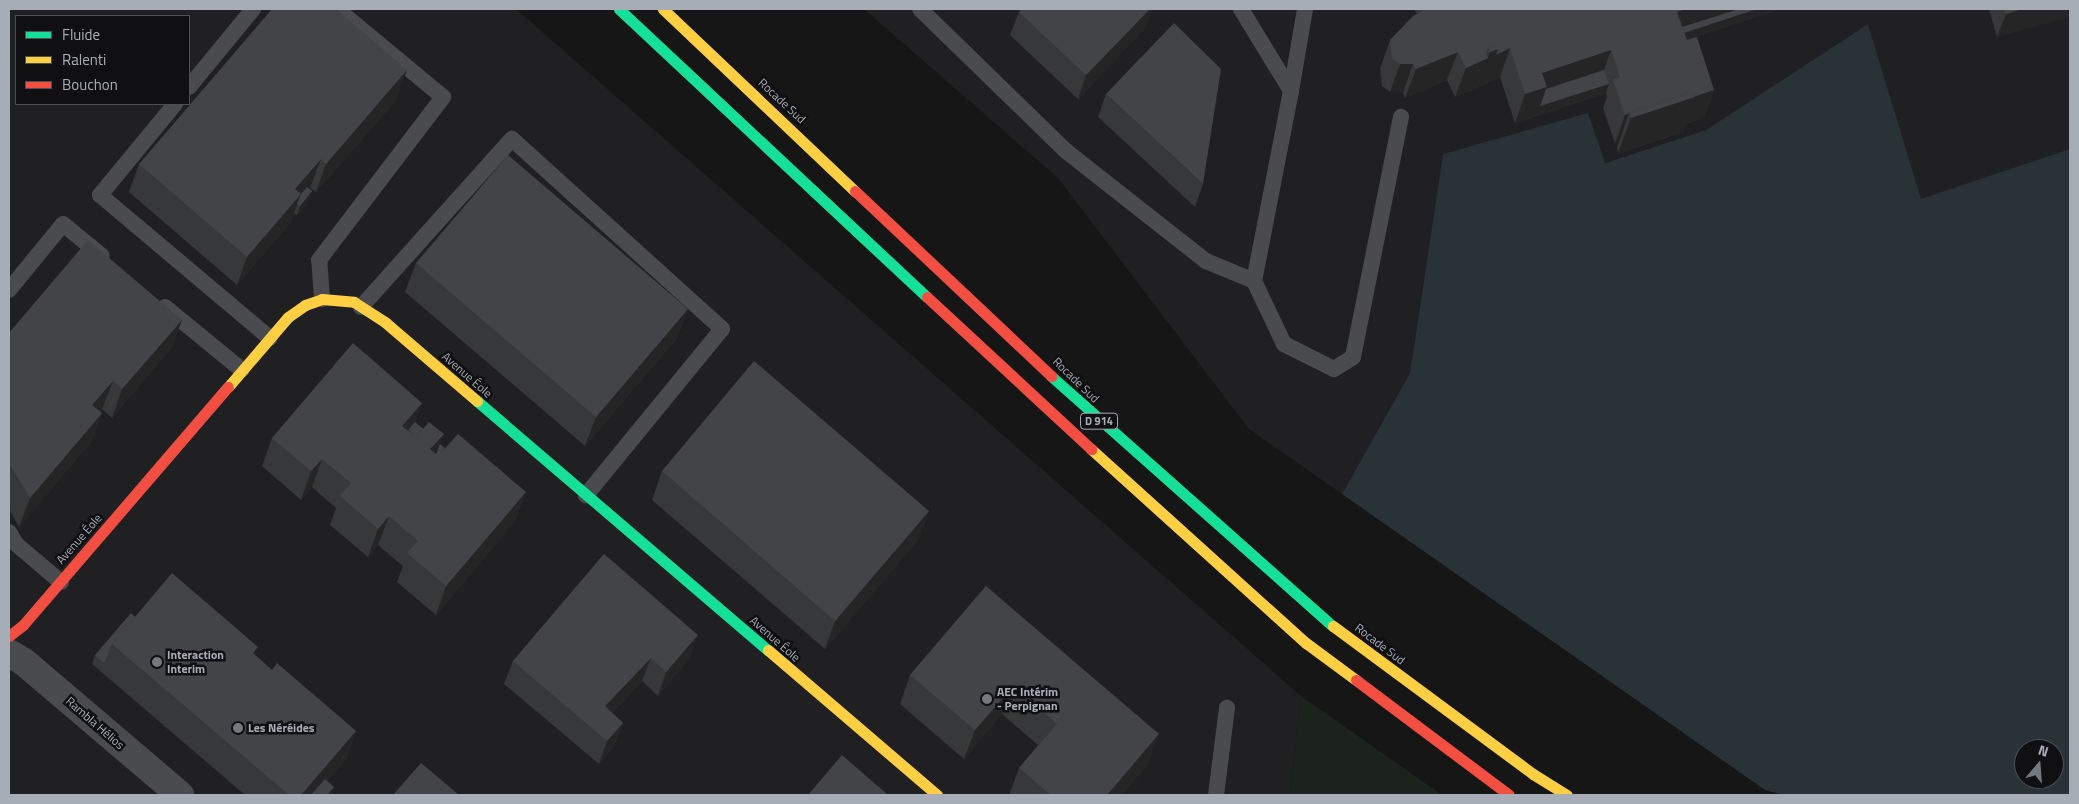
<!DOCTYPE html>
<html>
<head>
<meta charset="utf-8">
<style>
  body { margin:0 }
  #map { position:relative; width:2079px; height:804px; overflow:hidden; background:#161616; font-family:"Titillium Web",sans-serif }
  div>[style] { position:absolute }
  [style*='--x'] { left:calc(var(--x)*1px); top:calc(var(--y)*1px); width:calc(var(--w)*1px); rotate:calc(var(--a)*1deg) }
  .built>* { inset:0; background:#202022 }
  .green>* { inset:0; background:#1c231d }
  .water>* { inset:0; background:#293237 }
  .lane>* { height:16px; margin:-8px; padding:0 8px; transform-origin:8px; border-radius:8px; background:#4a4b4f }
  .street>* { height:28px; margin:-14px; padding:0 14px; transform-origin:14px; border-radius:14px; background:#4a4b4f }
  .fast>* { height:11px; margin:-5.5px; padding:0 5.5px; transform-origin:5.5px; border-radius:5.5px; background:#16e098 }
  .slow>* { height:11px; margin:-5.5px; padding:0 5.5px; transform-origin:5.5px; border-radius:5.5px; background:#ffcf43 }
  .jam>* { height:11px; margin:-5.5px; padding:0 5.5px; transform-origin:5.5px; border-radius:5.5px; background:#f24e42 }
  .wall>* { inset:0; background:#373839 }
  .shaded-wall>* { inset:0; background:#252526 }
  .building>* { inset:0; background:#434447 }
  .dots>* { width:14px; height:14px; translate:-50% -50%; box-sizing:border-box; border:2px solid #101012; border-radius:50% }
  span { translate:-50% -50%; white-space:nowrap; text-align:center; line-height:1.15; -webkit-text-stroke:5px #101012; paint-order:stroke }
  .shield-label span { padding:1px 4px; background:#101012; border:1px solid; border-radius:4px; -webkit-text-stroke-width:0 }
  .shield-label { font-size:11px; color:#a7adb7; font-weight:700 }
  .street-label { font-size:12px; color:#a7adb7 }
  .poi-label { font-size:12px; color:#a7adb7; font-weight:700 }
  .left { translate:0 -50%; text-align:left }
  .frame { position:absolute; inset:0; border:10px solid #a7adb7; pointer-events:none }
  .legend { position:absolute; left:15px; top:15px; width:175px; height:90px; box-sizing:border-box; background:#101012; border:1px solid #4c4f54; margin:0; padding:6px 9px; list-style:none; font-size:15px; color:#a7adb7 }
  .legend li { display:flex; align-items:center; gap:10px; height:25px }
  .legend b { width:25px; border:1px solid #4c4f54 }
  .north { position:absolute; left:2014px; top:739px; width:50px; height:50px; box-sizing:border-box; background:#101012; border:1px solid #4c4f54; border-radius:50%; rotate:18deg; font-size:14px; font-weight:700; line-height:20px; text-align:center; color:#a7adb7 }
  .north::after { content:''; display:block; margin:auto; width:18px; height:22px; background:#74787f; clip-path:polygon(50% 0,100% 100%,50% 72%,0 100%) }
</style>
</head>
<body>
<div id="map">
  <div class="built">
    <div style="clip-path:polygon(evenodd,9px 9px,516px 9px,1301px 696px,1290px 795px,9px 795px,9px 9px,16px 16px,189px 16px,189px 104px,16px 104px,16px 16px)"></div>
    <div style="clip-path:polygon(864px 9px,2070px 9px,2070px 149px,1921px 200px,1868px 24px,1706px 130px,1604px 163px,1588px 114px,1443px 154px,1410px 373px,1342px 494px,1249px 429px,1058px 178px)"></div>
  </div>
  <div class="green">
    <div style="clip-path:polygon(1301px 696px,1442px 795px,1290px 795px)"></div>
  </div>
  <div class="water">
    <div style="clip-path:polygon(evenodd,1868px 24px,1921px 199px,2070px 149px,2070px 795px,1784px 795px,1765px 790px,1342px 494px,1410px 373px,1443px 154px,1588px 113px,1605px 163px,1706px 130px,1868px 24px,2024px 749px,2054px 749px,2054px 779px,2024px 779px,2024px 749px)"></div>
  </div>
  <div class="lane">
    <div style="--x:920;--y:9;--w:204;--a:44.2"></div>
    <div style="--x:1066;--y:151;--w:178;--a:38.2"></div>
    <div style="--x:1206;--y:261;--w:52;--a:22.6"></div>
    <div style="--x:1241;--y:9;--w:96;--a:58.6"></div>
    <div style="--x:1291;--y:91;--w:83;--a:-80.3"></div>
    <div style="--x:189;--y:87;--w:101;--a:-50.6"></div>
    <div style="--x:1291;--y:91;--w:194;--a:101"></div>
    <div style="--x:1254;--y:281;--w:70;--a:64.5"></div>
    <div style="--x:1284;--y:344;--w:56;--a:26.6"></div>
    <div style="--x:1334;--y:369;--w:22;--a:-32"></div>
    <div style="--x:1353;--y:357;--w:245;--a:-78.7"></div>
    <div style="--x:175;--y:104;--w:118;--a:129.5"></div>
    <div style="--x:100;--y:195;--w:222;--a:40.1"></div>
    <div style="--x:9;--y:290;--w:85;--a:-50.7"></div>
    <div style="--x:63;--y:224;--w:50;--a:39.4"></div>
    <div style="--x:322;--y:299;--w:39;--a:-94"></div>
    <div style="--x:319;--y:260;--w:205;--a:-52.7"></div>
    <div style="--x:443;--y:97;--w:138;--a:-140.3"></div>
    <div style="--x:165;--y:307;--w:99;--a:39.3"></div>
    <div style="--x:361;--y:307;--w:226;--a:-48.1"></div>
    <div style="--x:512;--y:139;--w:283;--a:42.1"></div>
    <div style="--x:722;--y:329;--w:215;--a:129.3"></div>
    <div style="--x:9;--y:532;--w:14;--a:60"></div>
    <div style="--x:16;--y:544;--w:59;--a:40.2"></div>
    <div style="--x:1216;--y:795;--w:88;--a:-82.8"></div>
  </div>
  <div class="street">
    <div style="--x:9;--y:653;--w:17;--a:31"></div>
    <div style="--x:24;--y:662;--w:205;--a:40.4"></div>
  </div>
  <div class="fast">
    <div style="--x:619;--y:9;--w:422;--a:43.1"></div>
    <div style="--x:1051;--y:376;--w:377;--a:41.6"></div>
    <div style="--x:477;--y:401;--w:383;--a:40.6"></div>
  </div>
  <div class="slow">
    <div style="--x:663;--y:9;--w:265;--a:43.5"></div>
    <div style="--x:228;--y:387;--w:92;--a:-49.4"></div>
    <div style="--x:288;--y:317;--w:21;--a:-35"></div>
    <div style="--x:305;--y:305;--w:18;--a:-19"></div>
    <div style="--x:322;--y:299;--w:32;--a:5"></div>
    <div style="--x:354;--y:302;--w:38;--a:33"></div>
    <div style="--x:386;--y:323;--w:120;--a:40.6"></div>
    <div style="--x:1091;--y:449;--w:290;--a:42.1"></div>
    <div style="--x:1306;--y:643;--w:62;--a:36.5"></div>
    <div style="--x:1333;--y:626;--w:249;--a:36.5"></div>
    <div style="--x:1533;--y:774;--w:40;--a:32"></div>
    <div style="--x:768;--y:650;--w:223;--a:40.6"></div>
  </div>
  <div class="jam">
    <div style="--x:855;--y:191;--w:270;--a:43.3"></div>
    <div style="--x:927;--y:297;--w:224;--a:42.8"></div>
    <div style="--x:9;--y:636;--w:18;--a:-38"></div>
    <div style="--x:23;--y:625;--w:314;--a:-49.3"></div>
    <div style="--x:1356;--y:680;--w:191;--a:36.9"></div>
  </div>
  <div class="wall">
    <div style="clip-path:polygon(1414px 9px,1780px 9px,1686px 40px,1714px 90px,1704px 118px,1685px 124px,1683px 132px,1618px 153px,1617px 147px,1619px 142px,1615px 143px,1603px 108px,1607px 97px,1606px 93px,1515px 123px,1500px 77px,1455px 97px,1447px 80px,1405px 98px,1403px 93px,1390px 92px,1382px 86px,1380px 69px,1390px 40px,1417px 14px)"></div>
    <div style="clip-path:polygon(1989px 9px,2070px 9px,1997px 37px)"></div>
    <div style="clip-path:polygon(1019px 12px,1146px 27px,1078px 99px,1010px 35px)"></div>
    <div style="clip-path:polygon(1106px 94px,1203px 184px,1195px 207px,1098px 117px)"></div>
    <div style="clip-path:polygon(397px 99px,316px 192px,310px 188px,309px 189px,312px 191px,309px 200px,297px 215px,294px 213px,290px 223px,237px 285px,129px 192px,139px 164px)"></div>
    <div style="clip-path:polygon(416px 263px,688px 309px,677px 338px,585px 446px,405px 292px)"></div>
    <div style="clip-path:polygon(182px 320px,171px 348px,112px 418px,102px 409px,100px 412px,102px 413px,91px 442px,19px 527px,9px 509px,9px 333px)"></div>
    <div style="clip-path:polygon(422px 403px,415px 422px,423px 429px,444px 434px,440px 444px,516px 520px,436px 615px,397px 582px,403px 566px,378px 545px,368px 557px,330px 525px,336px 508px,312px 487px,301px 500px,262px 466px,272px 438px)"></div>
    <div style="clip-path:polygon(662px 471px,929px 511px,918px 540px,825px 649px,652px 500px)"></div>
    <div style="clip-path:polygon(604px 554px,690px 658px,658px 696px,642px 681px,612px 713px,623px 723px,614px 746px,599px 764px,504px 684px,513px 661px)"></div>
    <div style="clip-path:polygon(986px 586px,1149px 763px,1121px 795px,1009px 795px,1019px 768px,1038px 745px,1002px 714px,964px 759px,900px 704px,910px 675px)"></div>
    <div style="clip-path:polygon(135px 617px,255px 656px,272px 670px,356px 731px,346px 759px,327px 781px,334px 787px,331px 795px,245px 795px,92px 664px,95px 655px)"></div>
  </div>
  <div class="shaded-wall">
    <div style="clip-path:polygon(1150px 9px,1153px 9px,1146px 27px,1078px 99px,1086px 75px)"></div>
    <div style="clip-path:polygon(1686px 9px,1780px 9px,1668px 46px,1677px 12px)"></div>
    <div style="clip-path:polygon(2010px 9px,2070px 9px,2070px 17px,1997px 37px,2006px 14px)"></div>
    <div style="clip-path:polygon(1510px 48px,1500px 77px,1477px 87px,1490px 52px,1498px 49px)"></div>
    <div style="clip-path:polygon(1611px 50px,1601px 79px,1609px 84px,1606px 93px,1515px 123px,1525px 94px,1542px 73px)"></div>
    <div style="clip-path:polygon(1458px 52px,1447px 80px,1405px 98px,1416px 69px)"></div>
    <div style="clip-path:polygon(1488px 58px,1477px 87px,1455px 97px,1466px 68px)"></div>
    <div style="clip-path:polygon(1400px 64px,1413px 64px,1403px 93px,1390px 92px)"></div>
    <div style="clip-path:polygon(407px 70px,397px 99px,316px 192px,326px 164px)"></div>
    <div style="clip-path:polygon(1714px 90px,1704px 118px,1685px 124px,1683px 132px,1618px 153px,1631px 118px)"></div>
    <div style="clip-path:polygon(1629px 113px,1619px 142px,1615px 143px,1625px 115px)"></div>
    <div style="clip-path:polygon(321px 159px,310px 188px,298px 202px,290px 223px,237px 285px,247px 257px,295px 189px)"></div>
    <div style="clip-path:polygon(312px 191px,309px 200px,297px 215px,300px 206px)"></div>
    <div style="clip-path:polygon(688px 309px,677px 338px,585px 446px,596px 417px)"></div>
    <div style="clip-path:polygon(182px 320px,171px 348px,112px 418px,122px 389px)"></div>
    <div style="clip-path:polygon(113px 381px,102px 409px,82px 434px,92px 405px)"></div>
    <div style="clip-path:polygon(422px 403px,412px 431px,398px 447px,402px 426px)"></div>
    <div style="clip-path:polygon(102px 413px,91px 442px,19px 527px,30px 498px)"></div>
    <div style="clip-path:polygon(444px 434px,433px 463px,430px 449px)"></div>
    <div style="clip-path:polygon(322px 459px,312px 487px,301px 500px,311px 471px)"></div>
    <div style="clip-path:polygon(526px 492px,516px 520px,436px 615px,446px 586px)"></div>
    <div style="clip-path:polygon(929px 511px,918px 540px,825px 649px,835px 621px)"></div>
    <div style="clip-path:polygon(389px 516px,378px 545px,368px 557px,378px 529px)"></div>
    <div style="clip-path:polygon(698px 635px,690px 658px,658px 696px,666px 672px)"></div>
    <div style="clip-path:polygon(258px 647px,248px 675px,253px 653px)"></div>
    <div style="clip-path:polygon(651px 658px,642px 681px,596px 729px,605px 706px)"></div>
    <div style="clip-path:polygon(1013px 686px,1002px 714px,964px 759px,975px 730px)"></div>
    <div style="clip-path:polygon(623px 723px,614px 746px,599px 764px,607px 741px)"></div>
    <div style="clip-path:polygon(356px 731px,346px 759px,315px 795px,301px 795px)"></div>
    <div style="clip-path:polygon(1159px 734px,1149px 763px,1121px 795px,1107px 795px)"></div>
    <div style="clip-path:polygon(334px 787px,331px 795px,327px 795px)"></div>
  </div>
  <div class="building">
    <div style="clip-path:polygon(272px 9px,336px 9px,407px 70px,326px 164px,321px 159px,295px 189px,301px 194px,247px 257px,139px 164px)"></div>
    <div style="clip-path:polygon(1022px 9px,1150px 9px,1086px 75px,1019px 12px)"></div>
    <div style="clip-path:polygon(1427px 9px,1686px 9px,1677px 12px,1687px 40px,1697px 37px,1714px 90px,1695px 96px,1693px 91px,1630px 112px,1629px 113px,1625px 115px,1613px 80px,1620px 77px,1611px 50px,1542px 73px,1547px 87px,1525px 94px,1510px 48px,1496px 55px,1498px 49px,1496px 45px,1488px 48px,1486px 54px,1488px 58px,1466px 68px,1458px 52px,1416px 69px,1413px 64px,1400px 64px,1392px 58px,1390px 40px,1413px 16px)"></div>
    <div style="clip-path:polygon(1739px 9px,1757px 9px,1684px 33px,1682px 27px)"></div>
    <div style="clip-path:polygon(2004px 9px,2023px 9px,2006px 14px)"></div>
    <div style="clip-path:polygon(1174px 23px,1221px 69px,1203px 184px,1106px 94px)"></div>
    <div style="clip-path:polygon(1496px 45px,1498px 49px,1490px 52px,1488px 48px)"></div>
    <div style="clip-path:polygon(1604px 70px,1609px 84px,1540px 106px,1546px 89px)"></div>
    <div style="clip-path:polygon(1693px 91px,1695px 97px,1631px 118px,1630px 112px)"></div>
    <div style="clip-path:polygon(508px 155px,688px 309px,596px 417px,416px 263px)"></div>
    <div style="clip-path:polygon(307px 187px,312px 191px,300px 206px,297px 204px,301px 194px)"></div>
    <div style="clip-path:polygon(88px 240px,182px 320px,122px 389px,113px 381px,92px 405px,102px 413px,30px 498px,9px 463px,9px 333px)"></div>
    <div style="clip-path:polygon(353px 343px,422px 403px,402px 426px,416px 437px,429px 422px,444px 434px,430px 449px,438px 456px,458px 434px,526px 492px,446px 586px,407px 553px,418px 541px,389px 516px,378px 529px,340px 496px,351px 483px,322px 459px,311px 471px,272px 438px)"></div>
    <div style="clip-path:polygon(754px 361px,929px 511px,835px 621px,662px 471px)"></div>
    <div style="clip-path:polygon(415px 422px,423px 429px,416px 437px,408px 430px)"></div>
    <div style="clip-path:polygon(440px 444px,445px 448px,438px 456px,436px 455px)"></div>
    <div style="clip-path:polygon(604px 554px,698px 635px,666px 672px,651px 658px,605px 706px,623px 723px,607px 741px,513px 661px)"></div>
    <div style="clip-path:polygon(172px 573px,258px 647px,253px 653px,272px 670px,277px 663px,356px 731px,301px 795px,289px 795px,112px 644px)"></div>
    <div style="clip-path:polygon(986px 586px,1159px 734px,1107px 795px,1051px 795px,1019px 768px,1057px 724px,1013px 686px,975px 730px,910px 675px)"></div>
    <div style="clip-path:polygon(131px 613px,135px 617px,112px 644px,104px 663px,95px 655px)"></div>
    <div style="clip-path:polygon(842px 755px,888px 795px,808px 795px)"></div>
    <div style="clip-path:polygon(421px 763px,459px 795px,393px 795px)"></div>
    <div style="clip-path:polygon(325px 779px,334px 787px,327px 795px,311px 795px)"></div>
  </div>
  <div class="dots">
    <div style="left:157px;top:662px;background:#74787f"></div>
    <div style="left:987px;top:699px;background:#74787f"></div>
    <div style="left:238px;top:728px;background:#74787f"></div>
  </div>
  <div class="shield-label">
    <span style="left:1099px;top:421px">D 914</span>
  </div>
  <div class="street-label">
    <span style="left:782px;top:101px;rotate:43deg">Rocade Sud</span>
    <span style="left:467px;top:375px;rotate:41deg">Avenue Éole</span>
    <span style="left:1076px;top:380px;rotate:44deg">Rocade Sud</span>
    <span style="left:79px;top:539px;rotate:-49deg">Avenue Éole</span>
    <span style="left:775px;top:639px;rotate:41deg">Avenue Éole</span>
    <span style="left:1380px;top:644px;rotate:37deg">Rocade Sud</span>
    <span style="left:95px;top:723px;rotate:41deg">Rambla Hélios</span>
  </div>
  <div class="poi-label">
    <span class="left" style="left:167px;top:662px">Interaction<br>Interim</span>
    <span class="left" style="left:997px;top:699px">AEC Intérim<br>- Perpignan</span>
    <span class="left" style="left:248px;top:728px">Les Néréides</span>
  </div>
  <div class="frame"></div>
  <ul class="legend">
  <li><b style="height:6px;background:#16e098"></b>Fluide</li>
  <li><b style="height:6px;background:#ffcf43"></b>Ralenti</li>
  <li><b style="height:6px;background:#f24e42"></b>Bouchon</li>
  </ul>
  <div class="north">N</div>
</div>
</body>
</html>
